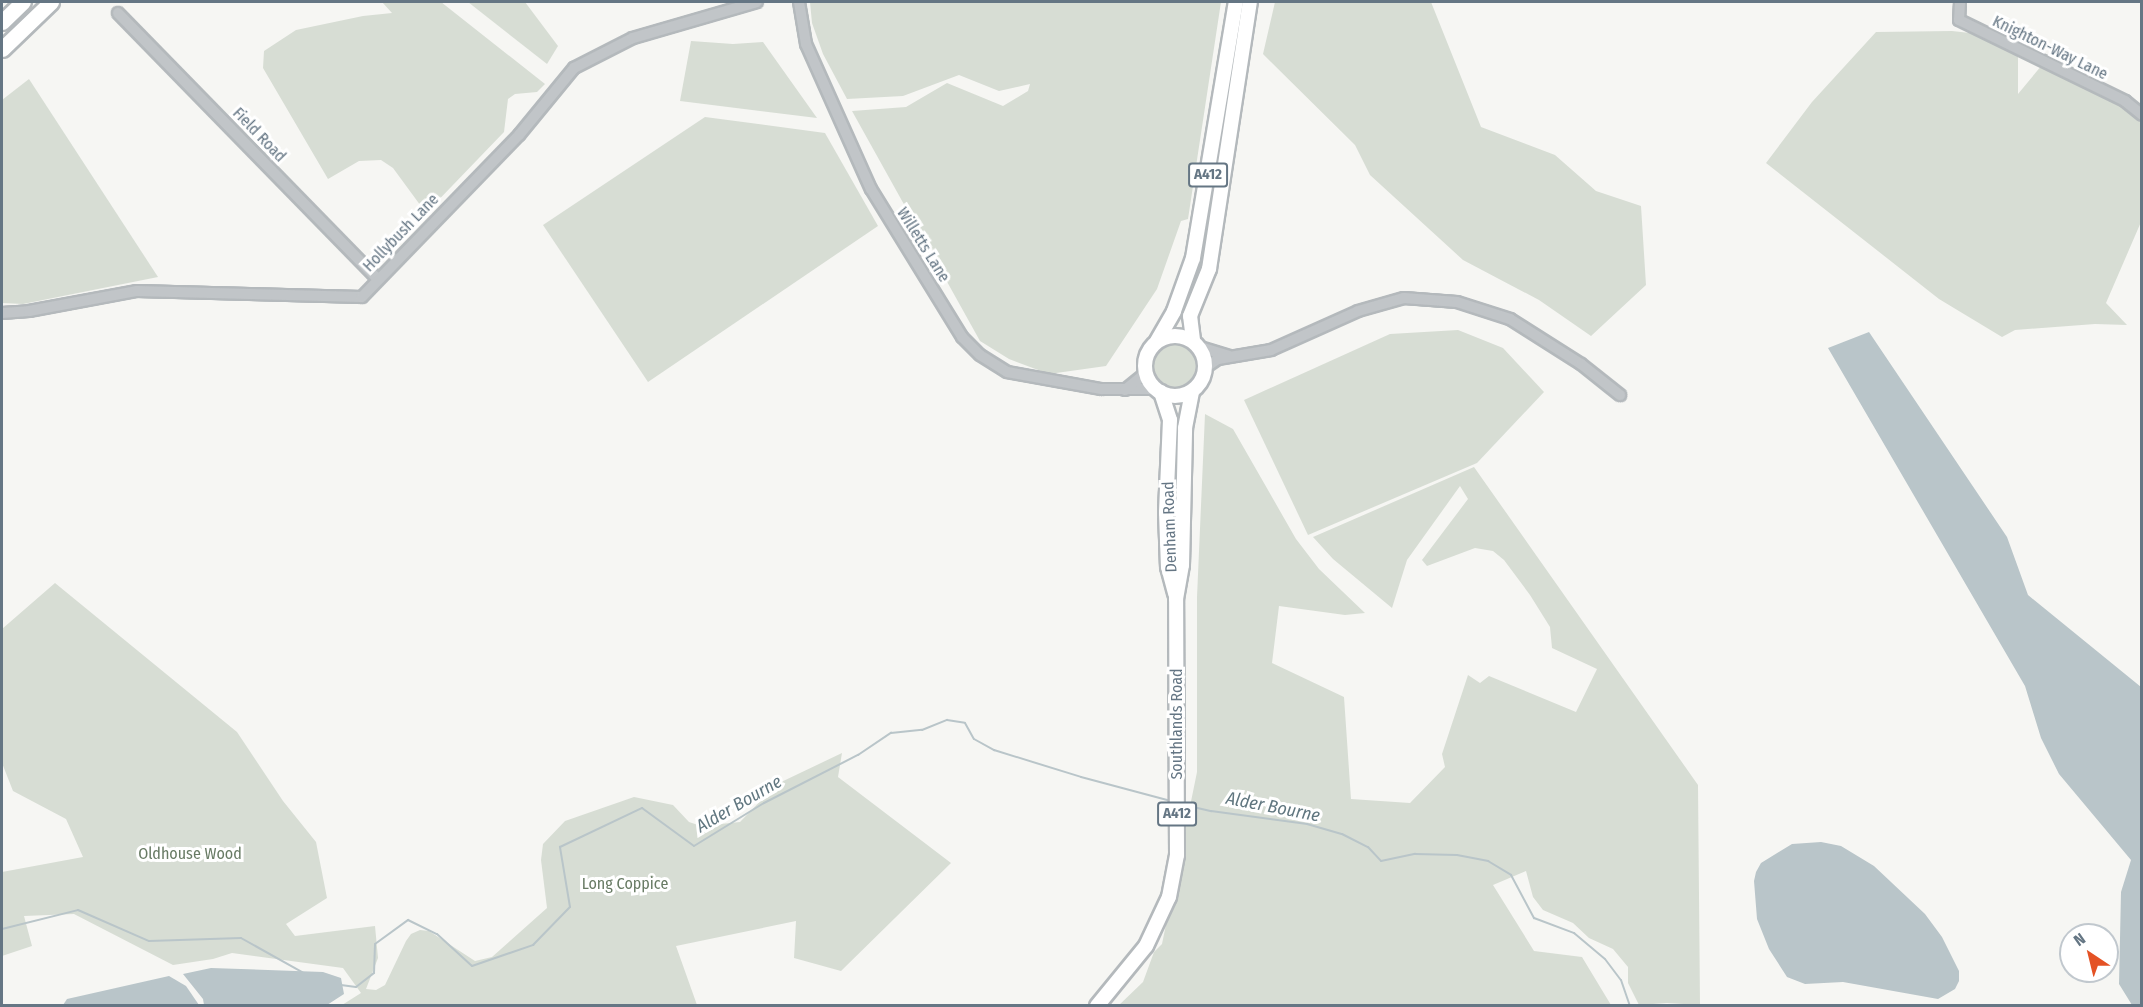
<!DOCTYPE html>
<html>
<head>
<meta charset="utf-8">
<style>
  body { margin:0 }
  #map { position:relative; width:2143px; height:1007px; overflow:hidden; background:#f6f6f3; font-family:"Fira Sans Condensed",sans-serif }
  div>[style] { position:absolute }
  [style*='--x'] { left:calc(var(--x)*1px); top:calc(var(--y)*1px); width:calc(var(--w)*1px); rotate:calc(var(--a)*1deg) }
  .green>* { inset:0; background:#d7ddd4 }
  .round { border-radius:50% }
  .water>* { inset:0; background:#b9c5c9 }
  .stream>* { height:2px; margin:-1px; padding:0 1px; transform-origin:1px; border-radius:1px; background:#b9c5c9 }
  .roads { filter:drop-shadow(2px 0 #b4b9bc) drop-shadow(-2px 0 #b4b9bc) drop-shadow(0 2px #b4b9bc) drop-shadow(0 -2px #b4b9bc) }
  .minor>* { height:10px; margin:-5px; padding:0 5px; transform-origin:5px; border-radius:5px; background:#c1c5c8 }
  .major>* { height:14px; margin:-7px; padding:0 7px; transform-origin:7px; border-radius:7px; background:#fff }
  .major>.ring { margin:-7px; padding:0; box-sizing:content-box; background:none; border:14px solid #fff; border-radius:50% }
  .highway>* { height:15px; margin:-7.5px; padding:0 7.5px; transform-origin:7.5px; border-radius:7.5px; background:#fff }
  span { translate:-50% -50%; white-space:nowrap; text-align:center; line-height:1.15; -webkit-text-stroke:6px #fff; paint-order:stroke }
  .shield-label span { padding:2px 4px; background:#fff; border:2px solid; border-radius:4px; -webkit-text-stroke-width:0 }
  .shield-label { font-size:15px; color:#657684; font-weight:700 }
  .street-label { font-size:16px; color:#657684 }
  .park-label { font-size:16px; color:#687b64 }
  .water-label { font-size:18px; color:#617780; font-style:italic }
  .frame { position:absolute; inset:0; border:3px solid #657684; pointer-events:none }
  .north { position:absolute; left:2059px; top:923px; width:60px; height:60px; box-sizing:border-box; background:#fff; border:2px solid #c1c8ce; border-radius:50%; rotate:325deg; font-size:16px; font-weight:700; line-height:24px; text-align:center; color:#657684 }
  .north::after { content:''; display:block; margin:auto; width:21px; height:27px; background:#e45225; clip-path:polygon(50% 0,100% 100%,50% 72%,0 100%) }
</style>
</head>
<body>
<div id="map">
  <div class="green">
    <div style="clip-path:polygon(382px 2px,441px 2px,545px 84px,537px 92px,515px 94px,508px 99px,504px 132px,426px 213px,393px 168px,381px 160px,359px 161px,328px 179px,263px 68px,264px 51px,296px 30px,363px 16px,392px 13px)"></div>
    <div style="clip-path:polygon(468px 2px,525px 2px,558px 46px,547px 64px)"></div>
    <div style="clip-path:polygon(810px 2px,1221px 2px,1188px 219px,1181px 221px,1157px 289px,1106px 366px,1049px 374px,1009px 359px,980px 341px,852px 111px,906px 107px,947px 83px,1003px 106px,1028px 91px,1030px 84px,999px 91px,959px 75px,903px 96px,847px 99px,823px 54px,812px 23px)"></div>
    <div style="clip-path:polygon(1275px 2px,1431px 2px,1481px 127px,1555px 155px,1596px 191px,1641px 206px,1646px 285px,1591px 336px,1539px 300px,1463px 260px,1370px 175px,1355px 145px,1263px 54px)"></div>
    <div style="clip-path:polygon(1952px 31px,1970px 33px,2018px 55px,2018px 94px,2042px 65px,2116px 101px,2141px 119px,2141px 222px,2106px 303px,2127px 325px,2095px 324px,2015px 330px,2002px 337px,1939px 299px,1766px 163px,1812px 102px,1876px 32px)"></div>
    <div style="clip-path:polygon(691px 41px,733px 44px,763px 42px,817px 118px,680px 101px)"></div>
    <div style="clip-path:polygon(29px 79px,158px 277px,23px 304px,2px 303px,2px 100px)"></div>
    <div style="clip-path:polygon(705px 117px,825px 133px,878px 226px,648px 382px,543px 225px)"></div>
    <div style="clip-path:polygon(1458px 330px,1503px 348px,1544px 392px,1477px 463px,1308px 535px,1244px 400px,1390px 334px)"></div>
    <div class="round" style="left:1151px;top:341px;width:48px;height:48px"></div>
    <div style="clip-path:polygon(1205px 414px,1233px 429px,1296px 539px,1319px 569px,1365px 613px,1345px 615px,1279px 606px,1272px 663px,1344px 697px,1351px 799px,1410px 803px,1445px 767px,1442px 754px,1468px 675px,1480px 683px,1489px 676px,1576px 712px,1597px 669px,1552px 648px,1550px 627px,1530px 595px,1504px 560px,1493px 551px,1475px 548px,1427px 566px,1422px 560px,1468px 499px,1460px 486px,1407px 560px,1392px 608px,1333px 559px,1313px 537px,1474px 467px,1698px 785px,1700px 1005px,1667px 1003px,1639px 1005px,1628px 983px,1628px 967px,1613px 949px,1589px 938px,1573px 923px,1543px 910px,1533px 897px,1526px 871px,1493px 885px,1534px 951px,1582px 957px,1611px 1005px,1118px 1006px,1143px 982px,1154px 952px,1162px 944px,1197px 772px,1197px 597px)"></div>
    <div style="clip-path:polygon(55px 583px,237px 732px,283px 801px,316px 842px,327px 898px,286px 924px,295px 936px,375px 926px,378px 958px,366px 989px,376px 990px,385px 985px,406px 941px,411px 934px,420px 930px,429px 931px,475px 961px,492px 957px,547px 908px,541px 860px,543px 844px,565px 821px,634px 797px,673px 805px,689px 822px,701px 826px,740px 822px,777px 784px,842px 753px,838px 777px,951px 863px,841px 971px,794px 958px,796px 921px,676px 946px,697px 1005px,342px 1005px,361px 993px,343px 968px,232px 953px,213px 959px,173px 965px,74px 914px,24px 916px,32px 946px,2px 956px,2px 872px,83px 857px,66px 819px,13px 791px,2px 763px,2px 629px)"></div>
  </div>
  <div class="water">
    <div style="clip-path:polygon(1869px 332px,2007px 537px,2028px 595px,2141px 687px,2141px 1005px,2132px 1005px,2119px 984px,2121px 892px,2131px 860px,2059px 774px,2041px 738px,2025px 686px,1828px 348px)"></div>
    <div style="clip-path:polygon(1821px 842px,1841px 846px,1874px 866px,1925px 914px,1942px 937px,1959px 971px,1959px 981px,1955px 989px,1938px 999px,1843px 982px,1805px 984px,1787px 977px,1769px 949px,1757px 919px,1754px 881px,1756px 872px,1761px 863px,1792px 844px)"></div>
    <div style="clip-path:polygon(211px 968px,323px 972px,341px 978px,344px 994px,327px 1005px,204px 1005px,203px 999px,183px 974px)"></div>
    <div style="clip-path:polygon(169px 976px,186px 986px,199px 1005px,63px 1005px,67px 999px)"></div>
  </div>
  <div class="stream">
    <div style="--x:1189;--y:806;--w:23;--a:13"></div>
    <div style="--x:1211;--y:811;--w:97;--a:7.7"></div>
    <div style="--x:1307;--y:824;--w:36;--a:16"></div>
    <div style="--x:1342;--y:834;--w:29;--a:27"></div>
    <div style="--x:1368;--y:847;--w:19;--a:47"></div>
    <div style="--x:1381;--y:861;--w:35;--a:-12"></div>
    <div style="--x:1415;--y:854;--w:42;--a:1.4"></div>
    <div style="--x:1457;--y:855;--w:32;--a:11"></div>
    <div style="--x:1488;--y:861;--w:27;--a:31"></div>
    <div style="--x:1511;--y:875;--w:49;--a:61.9"></div>
    <div style="--x:1534;--y:918;--w:43;--a:20.6"></div>
    <div style="--x:1574;--y:933;--w:40;--a:40"></div>
    <div style="--x:1605;--y:959;--w:26;--a:53"></div>
    <div style="--x:1621;--y:980;--w:28;--a:71"></div>
    <div style="--x:2;--y:929;--w:78;--a:-14"></div>
    <div style="--x:78;--y:910;--w:77;--a:23.6"></div>
    <div style="--x:149;--y:941;--w:92;--a:-1.9"></div>
    <div style="--x:241;--y:938;--w:72;--a:29.1"></div>
    <div style="--x:341;--y:985;--w:15;--a:8"></div>
    <div style="--x:356;--y:987;--w:23;--a:-38"></div>
    <div style="--x:374;--y:973;--w:29;--a:-88"></div>
    <div style="--x:375;--y:944;--w:41;--a:-36"></div>
    <div style="--x:408;--y:920;--w:32;--a:26"></div>
    <div style="--x:437;--y:934;--w:47;--a:42.4"></div>
    <div style="--x:472;--y:966;--w:65;--a:-19"></div>
    <div style="--x:533;--y:945;--w:53;--a:-45.8"></div>
    <div style="--x:570;--y:907;--w:61;--a:-99.5"></div>
    <div style="--x:560;--y:847;--w:91;--a:-25.4"></div>
    <div style="--x:642;--y:808;--w:64;--a:36.2"></div>
    <div style="--x:694;--y:846;--w:82;--a:-31.6"></div>
    <div style="--x:764;--y:803;--w:106;--a:-27.1"></div>
    <div style="--x:858;--y:755;--w:40;--a:-34"></div>
    <div style="--x:891;--y:733;--w:31;--a:-6"></div>
    <div style="--x:922;--y:730;--w:27;--a:-22"></div>
    <div style="--x:947;--y:720;--w:18;--a:9"></div>
    <div style="--x:965;--y:723;--w:18;--a:61"></div>
    <div style="--x:974;--y:739;--w:23;--a:29"></div>
    <div style="--x:994;--y:750;--w:91;--a:17.2"></div>
    <div style="--x:1081;--y:777;--w:93;--a:14.9"></div>
  </div>
  <div class="roads">
    <div class="minor">
      <div style="--x:799;--y:2;--w:43;--a:80.5"></div>
      <div style="--x:806;--y:44;--w:159;--a:65.9"></div>
      <div style="--x:871;--y:189;--w:174;--a:58.4"></div>
      <div style="--x:962;--y:337;--w:25;--a:45"></div>
      <div style="--x:980;--y:355;--w:32;--a:32"></div>
      <div style="--x:1007;--y:372;--w:96;--a:10.3"></div>
      <div style="--x:1101;--y:389;--w:55;--a:0"></div>
      <div style="--x:1960;--y:2;--w:18;--a:93"></div>
      <div style="--x:1959;--y:20;--w:185;--a:26"></div>
      <div style="--x:2125;--y:101;--w:22;--a:39"></div>
      <div style="--x:118;--y:13;--w:371;--a:45.7"></div>
      <div style="--x:2;--y:313;--w:27;--a:-4"></div>
      <div style="--x:29;--y:311;--w:110;--a:-10.5"></div>
      <div style="--x:137;--y:291;--w:225;--a:1.5"></div>
      <div style="--x:362;--y:297;--w:226;--a:-45.9"></div>
      <div style="--x:519;--y:135;--w:87;--a:-50.6"></div>
      <div style="--x:574;--y:68;--w:66;--a:-27"></div>
      <div style="--x:633;--y:38;--w:129;--a:-16.2"></div>
      <div style="--x:1200;--y:347;--w:30;--a:17"></div>
      <div style="--x:1206;--y:367;--w:14;--a:-34"></div>
      <div style="--x:1218;--y:359;--w:54;--a:-9.6"></div>
      <div style="--x:1271;--y:350;--w:95;--a:-24.1"></div>
      <div style="--x:1358;--y:311;--w:48;--a:-15.8"></div>
      <div style="--x:1404;--y:298;--w:53;--a:4.3"></div>
      <div style="--x:1457;--y:302;--w:56;--a:17.8"></div>
      <div style="--x:1510;--y:319;--w:84;--a:32.4"></div>
      <div style="--x:1581;--y:364;--w:50;--a:38.5"></div>
      <div style="--x:1125;--y:390;--w:27;--a:-39"></div>
    </div>
    <div class="major">
      <div class="ring" style="left:1145px;top:336px;width:46px;height:46px"></div>
      <div style="--x:1193;--y:340;--w:24;--a:-97"></div>
      <div style="--x:1190;--y:316;--w:51;--a:-68"></div>
      <div style="--x:1209;--y:269;--w:270;--a:-81.3"></div>
      <div style="--x:1157;--y:341;--w:34;--a:-60"></div>
      <div style="--x:1174;--y:311;--w:56;--a:-70.3"></div>
      <div style="--x:1193;--y:258;--w:260;--a:-80.5"></div>
      <div style="--x:1161;--y:392;--w:29;--a:72"></div>
      <div style="--x:1170;--y:420;--w:93;--a:92.5"></div>
      <div style="--x:1166;--y:513;--w:54;--a:87.9"></div>
      <div style="--x:1168;--y:567;--w:28;--a:75"></div>
      <div style="--x:1097;--y:1006;--w:77;--a:-50.8"></div>
      <div style="--x:1146;--y:946;--w:54;--a:-64.9"></div>
      <div style="--x:1169;--y:897;--w:43;--a:-79.2"></div>
      <div style="--x:1177;--y:855;--w:256;--a:-90.2"></div>
      <div style="--x:1176;--y:599;--w:35;--a:-80"></div>
      <div style="--x:1182;--y:565;--w:137;--a:-88.7"></div>
      <div style="--x:1185;--y:428;--w:37;--a:-79"></div>
    </div>
    <div class="highway">
      <div style="--x:2;--y:22;--w:29;--a:-44"></div>
      <div style="--x:2;--y:49;--w:68;--a:-43.8"></div>
    </div>
  </div>
  <div class="shield-label">
    <span style="left:1208px;top:175px">A412</span>
    <span style="left:1177px;top:814px">A412</span>
  </div>
  <div class="street-label">
    <span style="left:2050px;top:48px;rotate:26deg">Knighton-Way Lane</span>
    <span style="left:259px;top:135px;rotate:46deg">Field Road</span>
    <span style="left:401px;top:233px;rotate:-46deg">Hollybush Lane</span>
    <span style="left:923px;top:245px;rotate:58deg">Willetts Lane</span>
    <span style="left:1170px;top:527px;rotate:-92deg">Denham Road</span>
    <span style="left:1177px;top:724px;rotate:-90deg">Southlands Road</span>
  </div>
  <div class="park-label">
    <span style="left:190px;top:854px">Oldhouse Wood</span>
    <span style="left:625px;top:884px">Long Coppice</span>
  </div>
  <div class="water-label">
    <span style="left:739px;top:804px;rotate:-30deg">Alder Bourne</span>
    <span style="left:1273px;top:807px;rotate:11deg">Alder Bourne</span>
  </div>
  <div class="frame"></div>
  <div class="north">N</div>
</div>
</body>
</html>
